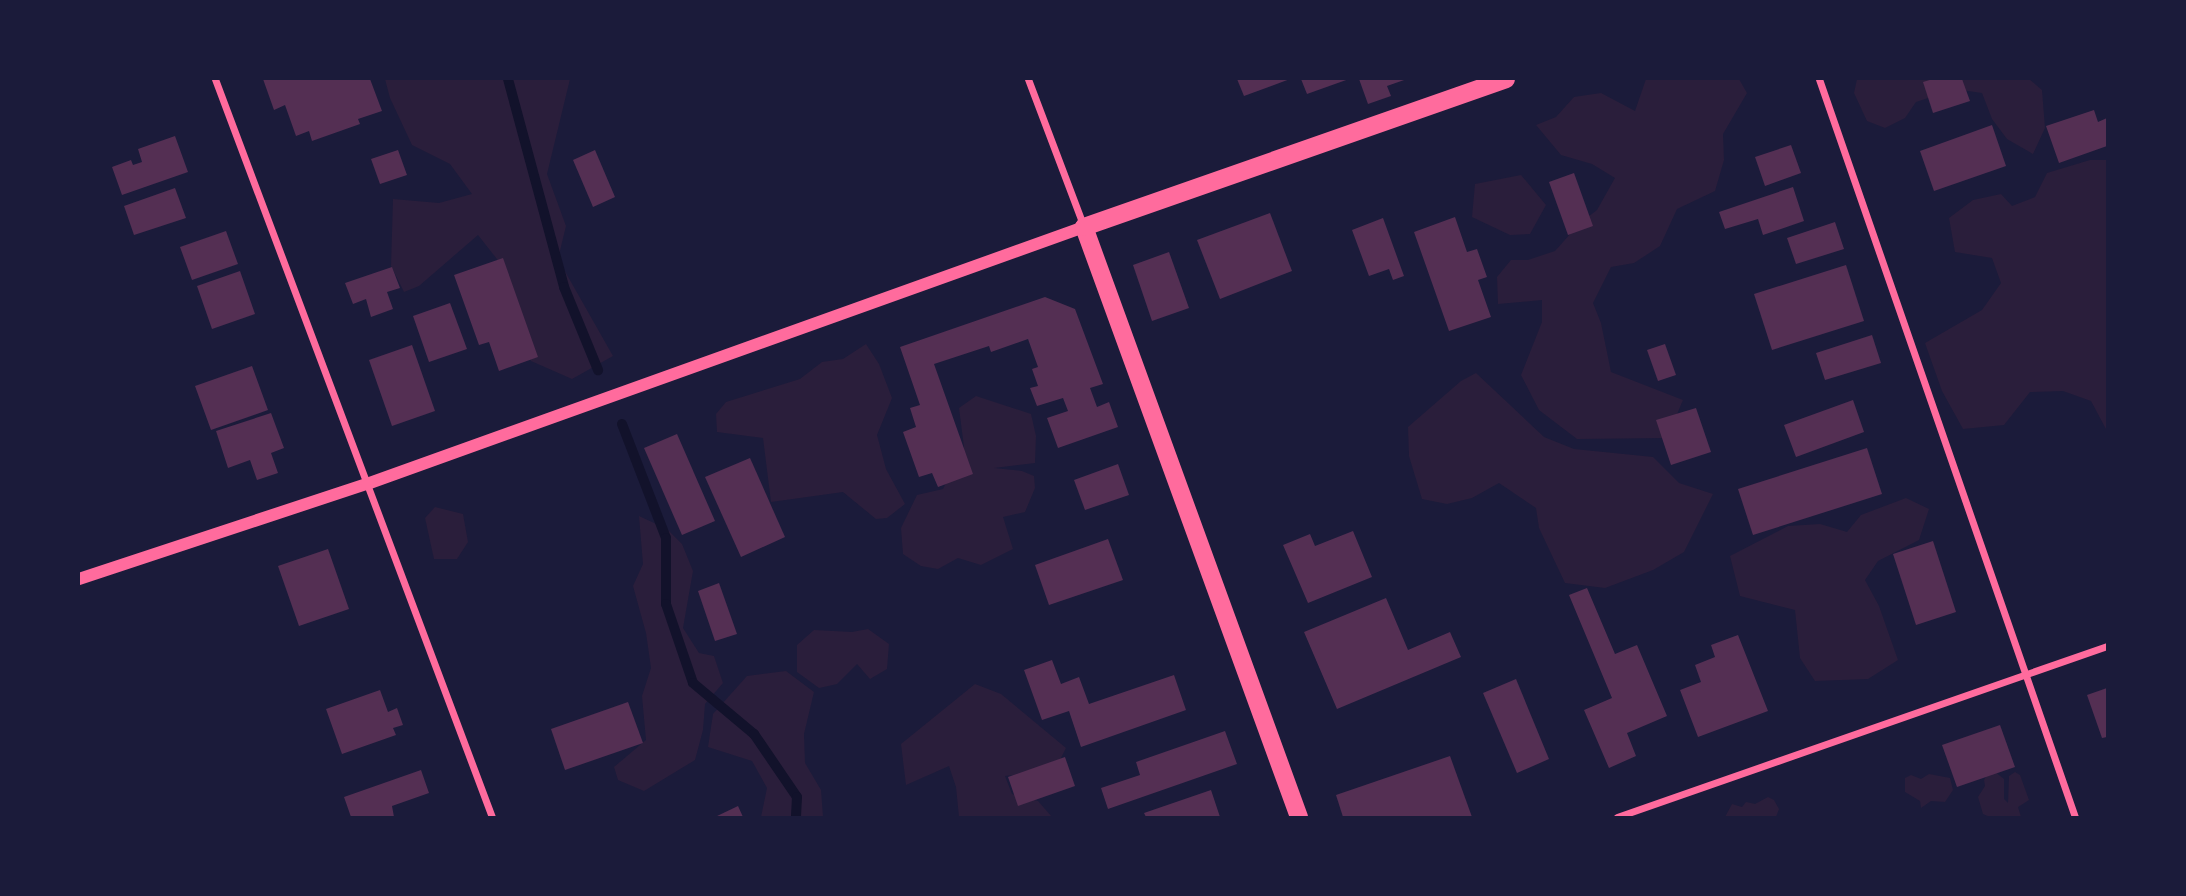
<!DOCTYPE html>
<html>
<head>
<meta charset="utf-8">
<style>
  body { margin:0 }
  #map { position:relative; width:2186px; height:896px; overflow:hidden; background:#1b1b3a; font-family:Ubuntu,sans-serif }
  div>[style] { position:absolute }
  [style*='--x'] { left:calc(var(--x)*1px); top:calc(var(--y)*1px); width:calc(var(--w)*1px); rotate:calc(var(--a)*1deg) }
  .green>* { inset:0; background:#2a1e3b }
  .stream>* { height:10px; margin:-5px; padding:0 5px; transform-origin:5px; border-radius:5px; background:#12122b }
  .building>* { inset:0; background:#542f53 }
  .minor>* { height:7px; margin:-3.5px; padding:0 3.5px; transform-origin:3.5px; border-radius:3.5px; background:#ff6b9d }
  .tertiary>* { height:12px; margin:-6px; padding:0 6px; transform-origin:6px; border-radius:6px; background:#ff6b9d }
  .primary>* { height:18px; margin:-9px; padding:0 9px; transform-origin:9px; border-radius:9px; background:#ff6b9d }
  span { translate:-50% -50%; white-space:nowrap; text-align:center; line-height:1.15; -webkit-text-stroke:5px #1b1b3a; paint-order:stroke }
  .frame { position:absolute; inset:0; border:80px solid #1b1b3a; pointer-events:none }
</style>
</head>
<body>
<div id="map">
  <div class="green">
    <div style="clip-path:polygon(385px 79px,570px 79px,547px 174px,566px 226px,558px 259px,613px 356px,572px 379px,531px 361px,504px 268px,478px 235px,419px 286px,404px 292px,391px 266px,393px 199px,439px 203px,472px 194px,450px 164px,412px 145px,390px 98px)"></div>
    <div style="clip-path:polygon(1646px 79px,1739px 79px,1747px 93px,1723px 134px,1724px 160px,1715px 191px,1677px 209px,1660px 246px,1634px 263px,1611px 267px,1593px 303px,1601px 323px,1611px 372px,1683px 400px,1667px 438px,1577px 439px,1539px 410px,1521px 375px,1542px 322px,1542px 300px,1498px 304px,1497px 277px,1511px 260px,1528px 260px,1555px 251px,1580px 223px,1597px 210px,1615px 178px,1592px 164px,1561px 155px,1536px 125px,1556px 117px,1574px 97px,1601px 93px,1635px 111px)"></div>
    <div style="clip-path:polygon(1857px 79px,2029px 79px,2042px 90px,2045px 128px,2033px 154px,2007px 139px,1992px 119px,1982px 93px,1955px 89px,1916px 102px,1905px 118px,1885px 128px,1867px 121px,1854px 93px)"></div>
    <div style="clip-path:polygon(2090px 160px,2107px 160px,2107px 431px,2091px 401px,2063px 391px,2030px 392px,2004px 425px,1963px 429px,1942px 391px,1925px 343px,1982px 310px,2001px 283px,1992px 258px,1955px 252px,1949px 218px,1973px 200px,2001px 194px,2012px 206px,2035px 197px,2047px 173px)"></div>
    <div style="clip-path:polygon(1521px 175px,1546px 205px,1530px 234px,1510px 235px,1472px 217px,1475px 184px)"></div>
    <div style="clip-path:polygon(866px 344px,879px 364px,892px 398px,877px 435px,886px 469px,905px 504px,887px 518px,876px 519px,843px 492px,771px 502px,763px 438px,717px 432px,716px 414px,726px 402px,800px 379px,822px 362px,843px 359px)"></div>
    <div style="clip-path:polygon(1476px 373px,1544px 437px,1574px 449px,1653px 457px,1679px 483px,1713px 494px,1684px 552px,1653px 570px,1605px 588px,1565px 583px,1539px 528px,1536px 508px,1499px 483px,1472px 498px,1447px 504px,1422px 499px,1409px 456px,1408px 427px,1461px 381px)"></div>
    <div style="clip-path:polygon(976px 396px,1031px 414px,1036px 436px,1035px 463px,994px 468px,1022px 471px,1034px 476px,1035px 488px,1025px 512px,1003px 517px,1013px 549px,981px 565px,958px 558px,938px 569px,921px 566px,903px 554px,901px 528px,917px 495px,943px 489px,964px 447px,959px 408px)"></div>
    <div style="clip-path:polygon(1906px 498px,1929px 509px,1919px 540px,1878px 561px,1865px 580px,1879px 606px,1898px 660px,1868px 679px,1815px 681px,1800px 658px,1795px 610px,1740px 596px,1730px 556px,1788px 526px,1820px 524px,1847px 532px,1861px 515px)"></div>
    <div style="clip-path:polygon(435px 507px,463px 514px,468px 542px,457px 559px,434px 559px,425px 518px)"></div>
    <div style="clip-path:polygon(639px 516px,667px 529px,682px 544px,693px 571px,683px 628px,699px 653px,714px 656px,723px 683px,705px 704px,703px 730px,695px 760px,644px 791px,618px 780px,614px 767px,646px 740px,642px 696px,651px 668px,646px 633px,633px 586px,643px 564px)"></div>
    <div style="clip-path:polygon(868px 629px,889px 644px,887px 669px,870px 679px,857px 664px,837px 684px,819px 688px,797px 672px,797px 645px,814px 630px,852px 632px)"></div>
    <div style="clip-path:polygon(786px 671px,814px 692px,804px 734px,805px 763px,821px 790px,823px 817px,761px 817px,767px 788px,752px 761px,708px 747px,713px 714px,747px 676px)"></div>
    <div style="clip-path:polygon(975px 684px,1001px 694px,1066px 748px,1055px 770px,1005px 776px,1012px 794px,1038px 801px,1052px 817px,959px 817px,956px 787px,949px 766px,906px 785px,901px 744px)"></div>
    <div style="clip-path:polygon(1994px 771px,2004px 779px,2004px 799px,2008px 803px,2009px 776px,2015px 772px,2020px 775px,2029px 800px,2018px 807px,2021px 817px,1990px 817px,1983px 814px,1978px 797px,1985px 786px,1984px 780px,1988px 773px)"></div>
    <div style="clip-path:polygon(1929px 774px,1950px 778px,1953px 790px,1945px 802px,1931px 801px,1921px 808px,1920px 801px,1905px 792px,1905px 778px,1911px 775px,1921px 779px)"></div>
    <div style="clip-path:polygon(1768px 797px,1774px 800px,1779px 809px,1776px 817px,1725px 817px,1732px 804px,1742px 807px,1746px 802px,1755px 804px)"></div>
  </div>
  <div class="stream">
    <div style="--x:508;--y:79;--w:215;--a:74.9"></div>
    <div style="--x:564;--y:287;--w:90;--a:67.7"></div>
    <div style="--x:622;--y:424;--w:122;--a:68.9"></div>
    <div style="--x:666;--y:538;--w:66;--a:90"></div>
    <div style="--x:666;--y:604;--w:83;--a:71.1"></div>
    <div style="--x:693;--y:683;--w:80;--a:39.9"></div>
    <div style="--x:754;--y:734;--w:76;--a:55.7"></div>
    <div style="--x:797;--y:797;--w:20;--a:93"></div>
  </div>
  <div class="building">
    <div style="clip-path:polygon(263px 79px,370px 79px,382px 111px,358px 119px,360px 124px,312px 141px,309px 131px,296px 136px,285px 105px,274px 110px)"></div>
    <div style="clip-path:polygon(1237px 79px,1290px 79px,1244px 96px)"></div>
    <div style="clip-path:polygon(1301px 79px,1349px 79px,1307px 94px)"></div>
    <div style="clip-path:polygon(1359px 79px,1407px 79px,1387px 86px,1391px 96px,1368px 104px)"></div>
    <div style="clip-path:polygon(1933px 79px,1962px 79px,1970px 101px,1933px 113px,1923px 82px)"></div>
    <div style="clip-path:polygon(2094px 110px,2098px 122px,2107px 118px,2107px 146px,2059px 163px,2046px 126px)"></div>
    <div style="clip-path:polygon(1992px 125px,2006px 166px,1934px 191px,1920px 151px)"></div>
    <div style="clip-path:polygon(175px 136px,188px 172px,122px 195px,112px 167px,131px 160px,133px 165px,142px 162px,138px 149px)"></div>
    <div style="clip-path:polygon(1791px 145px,1801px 173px,1765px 186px,1755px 157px)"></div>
    <div style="clip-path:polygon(398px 150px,407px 175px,380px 184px,371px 159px)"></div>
    <div style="clip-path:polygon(595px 150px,615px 197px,593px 207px,573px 160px)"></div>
    <div style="clip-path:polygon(1574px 173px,1593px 226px,1568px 235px,1549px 182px)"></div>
    <div style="clip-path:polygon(1793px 187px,1804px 221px,1763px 235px,1758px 219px,1725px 229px,1719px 212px)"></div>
    <div style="clip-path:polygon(175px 188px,186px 218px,134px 235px,124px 206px)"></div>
    <div style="clip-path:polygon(1270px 213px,1292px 271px,1220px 299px,1197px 240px)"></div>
    <div style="clip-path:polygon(1455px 217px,1467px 252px,1477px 249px,1487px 277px,1478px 280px,1491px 317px,1449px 331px,1414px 232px)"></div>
    <div style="clip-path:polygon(1383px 218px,1404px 276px,1393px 280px,1389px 269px,1369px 276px,1352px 230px)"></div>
    <div style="clip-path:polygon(1835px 222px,1844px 249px,1796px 264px,1787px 238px)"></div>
    <div style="clip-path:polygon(226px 231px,238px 264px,192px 280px,180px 247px)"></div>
    <div style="clip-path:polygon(1169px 252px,1189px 308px,1152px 321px,1133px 265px)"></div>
    <div style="clip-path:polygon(503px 258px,538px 357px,499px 371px,489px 342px,479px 345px,454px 275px)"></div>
    <div style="clip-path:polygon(1846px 265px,1864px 321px,1772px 350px,1754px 294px)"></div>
    <div style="clip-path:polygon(392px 267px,400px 288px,387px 292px,393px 309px,371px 317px,366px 299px,353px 304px,345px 283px)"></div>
    <div style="clip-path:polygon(240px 271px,255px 314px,212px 329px,197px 286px)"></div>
    <div style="clip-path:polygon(1045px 297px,1075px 309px,1103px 384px,1090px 388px,1097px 407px,1109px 402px,1118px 427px,1058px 448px,1047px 418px,1068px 411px,1063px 398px,1037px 406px,1030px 388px,1038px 386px,1032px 369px,1038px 367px,1028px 339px,991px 352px,989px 346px,934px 364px,973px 474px,938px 487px,932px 473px,919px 477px,903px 432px,916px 427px,910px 408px,920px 405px,900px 347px)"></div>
    <div style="clip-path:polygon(450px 303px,467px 349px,429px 362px,413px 316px)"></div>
    <div style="clip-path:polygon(1872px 335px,1881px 363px,1825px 380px,1816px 353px)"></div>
    <div style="clip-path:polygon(1665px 344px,1676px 375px,1658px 381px,1647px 350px)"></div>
    <div style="clip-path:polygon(412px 345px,435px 411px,392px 426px,369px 360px)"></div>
    <div style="clip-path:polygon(252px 366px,268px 410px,211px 430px,195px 386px)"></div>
    <div style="clip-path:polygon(1853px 400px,1864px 432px,1796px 457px,1784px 425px)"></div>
    <div style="clip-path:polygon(1696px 408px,1711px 452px,1671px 465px,1656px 420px)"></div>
    <div style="clip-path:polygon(271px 413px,284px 448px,271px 453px,278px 473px,257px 480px,250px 460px,228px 468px,216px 431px)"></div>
    <div style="clip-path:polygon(677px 434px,715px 521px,682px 535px,644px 448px)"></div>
    <div style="clip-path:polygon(1867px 448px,1882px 494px,1753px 535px,1738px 489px)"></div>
    <div style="clip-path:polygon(750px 458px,785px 537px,741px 557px,705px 477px)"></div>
    <div style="clip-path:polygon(1118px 464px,1129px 495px,1085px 510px,1074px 480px)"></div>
    <div style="clip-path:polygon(1353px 531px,1372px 577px,1308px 603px,1283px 545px,1310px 534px,1315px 546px)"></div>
    <div style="clip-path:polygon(1108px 539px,1123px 580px,1049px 605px,1035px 565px)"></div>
    <div style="clip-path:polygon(1933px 541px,1956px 612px,1916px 625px,1893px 554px)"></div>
    <div style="clip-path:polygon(328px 549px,349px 609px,299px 626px,278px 566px)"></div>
    <div style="clip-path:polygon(719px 583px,737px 634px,715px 641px,698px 591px)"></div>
    <div style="clip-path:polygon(1587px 588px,1615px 654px,1637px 645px,1667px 716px,1627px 733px,1636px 756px,1609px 768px,1584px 710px,1612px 698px,1569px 595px)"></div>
    <div style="clip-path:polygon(1386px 598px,1408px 650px,1450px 632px,1461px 657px,1337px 709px,1304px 632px)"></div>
    <div style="clip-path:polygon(1738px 635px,1768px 711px,1698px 737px,1680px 690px,1701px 682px,1695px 665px,1715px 657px,1711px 645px)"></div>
    <div style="clip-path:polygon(1052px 660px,1061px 684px,1079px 677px,1089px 704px,1174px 675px,1186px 710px,1081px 747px,1069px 711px,1042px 720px,1024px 670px)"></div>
    <div style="clip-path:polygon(1516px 679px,1549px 759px,1517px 773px,1483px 693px)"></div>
    <div style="clip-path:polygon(2107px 688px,2107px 737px,2102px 738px,2087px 695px)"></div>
    <div style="clip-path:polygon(380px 690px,388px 712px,397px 708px,403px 725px,393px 728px,396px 735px,342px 754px,326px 709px)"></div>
    <div style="clip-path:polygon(628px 702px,643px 743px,565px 770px,551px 729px)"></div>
    <div style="clip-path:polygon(2000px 725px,2015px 767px,1957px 787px,1942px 745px)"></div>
    <div style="clip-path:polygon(1225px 731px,1237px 764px,1108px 809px,1101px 788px,1140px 775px,1136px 762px)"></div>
    <div style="clip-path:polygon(1450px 756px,1472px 817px,1343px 817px,1336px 795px)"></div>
    <div style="clip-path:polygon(1065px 757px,1075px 786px,1018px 806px,1008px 777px)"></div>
    <div style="clip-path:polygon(421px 770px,429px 793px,392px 806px,394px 817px,351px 817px,344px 797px)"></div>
    <div style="clip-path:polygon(1211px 790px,1220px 817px,1146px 817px,1144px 813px)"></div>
    <div style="clip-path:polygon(738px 806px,743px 817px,715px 817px)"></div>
  </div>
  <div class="minor">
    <div style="--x:215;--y:79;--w:788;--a:69.43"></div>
    <div style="--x:1028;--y:79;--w:158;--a:69.3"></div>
    <div style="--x:1819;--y:79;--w:781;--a:70.87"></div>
    <div style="--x:1617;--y:817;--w:519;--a:-19.24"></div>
  </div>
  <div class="tertiary">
    <div style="--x:79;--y:579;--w:303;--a:-18.3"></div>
    <div style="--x:367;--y:484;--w:762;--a:-19.72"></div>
  </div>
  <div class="primary">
    <div style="--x:1299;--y:817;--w:628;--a:-110.02"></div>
    <div style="--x:1084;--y:227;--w:447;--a:-19.3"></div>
  </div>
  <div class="frame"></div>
</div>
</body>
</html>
